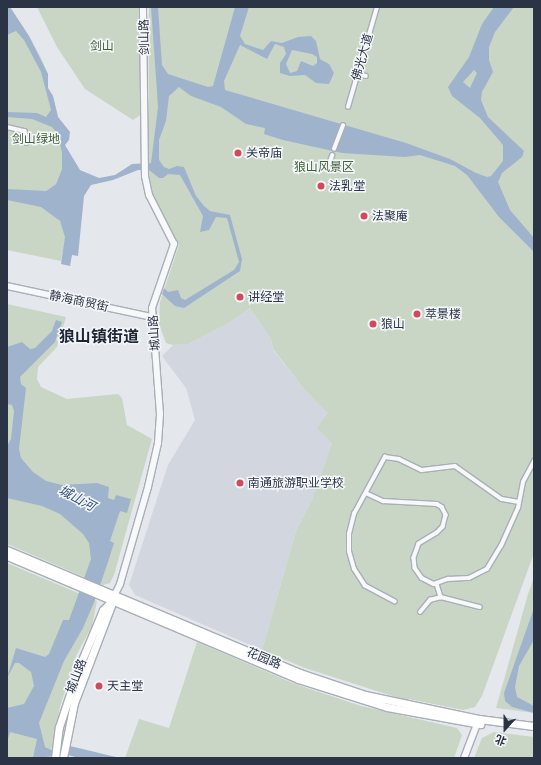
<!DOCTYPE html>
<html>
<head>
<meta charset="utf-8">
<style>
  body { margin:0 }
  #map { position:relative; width:541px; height:765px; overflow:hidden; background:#e4e7ec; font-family:"Noto Sans","Noto Sans SC",sans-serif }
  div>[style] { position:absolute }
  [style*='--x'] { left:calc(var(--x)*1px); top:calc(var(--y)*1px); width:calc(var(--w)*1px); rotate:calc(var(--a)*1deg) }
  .built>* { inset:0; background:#d2d6de }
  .green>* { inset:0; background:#c9d6c5 }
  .water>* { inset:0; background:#9fb4cc }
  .roads { filter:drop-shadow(1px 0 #a9aeb7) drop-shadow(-1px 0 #a9aeb7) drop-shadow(0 1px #a9aeb7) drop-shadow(0 -1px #a9aeb7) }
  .pedestrian>* { height:3.5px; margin:-1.75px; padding:0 1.75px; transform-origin:1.75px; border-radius:1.75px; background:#f7f8fa }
  .tertiary>* { height:6px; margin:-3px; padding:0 3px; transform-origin:3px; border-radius:3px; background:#f7f8fa }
  .secondary>* { height:7px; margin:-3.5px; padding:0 3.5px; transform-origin:3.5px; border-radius:3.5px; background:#fff }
  .dots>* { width:11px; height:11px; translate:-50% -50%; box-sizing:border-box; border:2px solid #f4f6f9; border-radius:50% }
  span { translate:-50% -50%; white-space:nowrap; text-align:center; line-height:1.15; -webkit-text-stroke:3px #f4f6f9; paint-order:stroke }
  .street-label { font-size:12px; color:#2b3445 }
  .park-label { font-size:12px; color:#3f6138 }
  .poi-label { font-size:12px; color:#2b3445 }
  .left { translate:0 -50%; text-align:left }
  .water-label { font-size:13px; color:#34527a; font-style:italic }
  .district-label { font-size:16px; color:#1d2536; font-weight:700 }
  .frame { position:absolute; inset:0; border:8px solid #2b3445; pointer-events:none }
  .north { position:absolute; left:485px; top:709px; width:40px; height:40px; -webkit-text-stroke:3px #f4f6f9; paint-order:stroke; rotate:201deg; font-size:11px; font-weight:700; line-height:16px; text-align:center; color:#2b3445 }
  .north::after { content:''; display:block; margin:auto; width:14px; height:18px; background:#2b3445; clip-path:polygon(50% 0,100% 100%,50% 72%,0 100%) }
</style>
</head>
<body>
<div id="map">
  <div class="built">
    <div style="clip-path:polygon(250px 308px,271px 339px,273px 350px,304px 389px,329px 413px,332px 443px,312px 500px,296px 531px,262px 650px,135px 595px,129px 585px,168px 465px,195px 420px,186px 388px,162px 356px,173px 345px,188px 344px,229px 323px)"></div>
  </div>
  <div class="green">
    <div style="clip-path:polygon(7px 7px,10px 7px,29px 36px,40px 56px,48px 74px,48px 88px,53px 96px,58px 117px,70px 132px,62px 152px,62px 169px,56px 184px,46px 191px,49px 211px,60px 221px,66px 237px,61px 261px,7px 250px)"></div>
    <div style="clip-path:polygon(37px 7px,140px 7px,142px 114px,133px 120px,85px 89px,57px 47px)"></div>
    <div style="clip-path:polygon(149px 7px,534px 7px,534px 553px,482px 696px,475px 707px,463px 710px,409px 699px,408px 701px,305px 668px,262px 650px,296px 531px,312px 500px,332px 443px,317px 428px,328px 413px,304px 389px,273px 349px,271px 339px,250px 308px,229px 323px,188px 344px,173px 345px,166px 343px,159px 324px,160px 302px,179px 245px,151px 194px,148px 180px)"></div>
    <div style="clip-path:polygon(7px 304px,66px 317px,57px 347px,38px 367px,37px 379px,41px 387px,67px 399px,118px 394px,122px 398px,127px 425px,152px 439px,114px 575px,110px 583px,103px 585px,7px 544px)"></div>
    <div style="clip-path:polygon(7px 563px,97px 601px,92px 626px,76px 656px,60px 707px,50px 758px,7px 758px)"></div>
    <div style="clip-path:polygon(534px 577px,534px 713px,496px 708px,528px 594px)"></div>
    <div style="clip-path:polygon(197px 642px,295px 684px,361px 706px,457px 728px,462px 735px,454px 758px,125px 758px,139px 719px,169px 728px)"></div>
    <div style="clip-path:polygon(494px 732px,534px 737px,534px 758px,474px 758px,482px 738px)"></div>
  </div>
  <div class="water">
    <div style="clip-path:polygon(evenodd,7px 7px,10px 7px,29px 36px,48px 74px,48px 88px,53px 96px,58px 117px,70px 132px,69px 140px,65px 145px,80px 170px,99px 178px,115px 175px,132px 164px,151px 163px,158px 107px,151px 7px,158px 7px,162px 65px,168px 74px,208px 87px,213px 86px,235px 7px,249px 7px,240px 36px,245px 44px,263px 50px,271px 41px,282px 43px,298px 37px,311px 36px,316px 41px,320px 59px,329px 64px,334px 73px,329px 84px,316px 83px,305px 75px,290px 76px,280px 73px,280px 63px,286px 54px,284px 47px,275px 44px,267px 59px,240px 45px,224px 81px,225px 90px,406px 143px,450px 159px,476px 173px,487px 177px,491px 176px,503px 161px,503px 145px,480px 118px,452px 96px,448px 87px,469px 57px,482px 24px,494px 7px,514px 7px,495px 32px,489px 47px,489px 60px,493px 72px,482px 92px,481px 100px,488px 117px,524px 151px,522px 157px,502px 173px,498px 182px,510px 210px,534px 238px,534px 252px,499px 217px,467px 175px,455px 166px,420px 155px,405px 157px,342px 153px,283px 140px,264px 134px,265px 128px,246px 124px,221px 107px,191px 96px,179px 87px,169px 96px,166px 121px,159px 140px,159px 160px,164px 167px,169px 169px,177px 166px,184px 167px,196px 196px,204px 206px,210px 211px,230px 215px,242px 259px,240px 271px,184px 308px,175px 306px,162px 294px,164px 288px,168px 292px,178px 290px,181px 298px,185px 300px,234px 270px,239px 262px,227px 218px,216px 217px,209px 230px,200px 232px,203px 216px,180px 175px,168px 174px,163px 178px,159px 178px,149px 170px,138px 170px,113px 180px,91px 185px,84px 196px,78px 256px,72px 255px,70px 266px,61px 264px,65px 237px,60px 221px,41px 207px,7px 200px,7px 189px,46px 191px,56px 184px,62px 169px,62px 152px,57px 133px,52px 127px,32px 119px,7px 117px,7px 112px,37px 113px,46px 117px,51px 110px,41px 72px,24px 40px,16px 31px,7px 35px,7px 7px,292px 50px,312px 54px,317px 57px,317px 63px,313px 66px,301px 61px,297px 71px,290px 73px,286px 64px,292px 50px,7px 7px,474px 70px,477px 73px,470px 88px,463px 82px,474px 70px)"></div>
    <div style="clip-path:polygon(56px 320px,62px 322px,55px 342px,20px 377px,21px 384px,26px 388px,19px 449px,21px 458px,33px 472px,46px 481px,62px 485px,97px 483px,109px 487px,108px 498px,114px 500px,116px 495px,131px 499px,127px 513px,120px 511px,110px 541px,114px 543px,108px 562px,95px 600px,83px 628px,64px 661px,39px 723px,45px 747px,51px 750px,70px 746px,120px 758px,79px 758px,68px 755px,33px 758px,37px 739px,10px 732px,7px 742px,7px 708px,24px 704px,34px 686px,31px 672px,19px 663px,15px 663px,7px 678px,16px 648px,45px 657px,49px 654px,63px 620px,69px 620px,91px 559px,89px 543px,83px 534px,60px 514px,42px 506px,7px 498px,7px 446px,11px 439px,14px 411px,12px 405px,7px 404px,7px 347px,22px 342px,30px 349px,35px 348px,52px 331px)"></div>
    <div style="clip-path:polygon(534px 608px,534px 640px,519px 666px,515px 687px,517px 697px,534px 706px,534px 713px,512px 707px,505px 701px,504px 693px)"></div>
  </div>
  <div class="roads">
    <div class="pedestrian">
      <div style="--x:358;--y:74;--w:8;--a:14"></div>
      <div style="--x:348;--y:107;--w:104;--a:-73.8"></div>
      <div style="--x:7;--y:127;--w:18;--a:13"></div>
      <div style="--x:25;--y:131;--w:12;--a:81"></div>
      <div style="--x:334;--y:149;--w:25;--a:-69"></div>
      <div style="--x:329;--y:164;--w:9;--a:-69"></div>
      <div style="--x:366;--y:493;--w:19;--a:25"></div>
      <div style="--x:383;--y:501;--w:54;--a:3.2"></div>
      <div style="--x:437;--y:504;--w:6;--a:31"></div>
      <div style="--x:442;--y:507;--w:9;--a:63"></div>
      <div style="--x:446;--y:515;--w:12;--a:104"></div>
      <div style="--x:443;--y:527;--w:8;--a:135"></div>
      <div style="--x:437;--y:533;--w:21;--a:149"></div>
      <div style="--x:419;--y:544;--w:15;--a:110"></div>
      <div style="--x:414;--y:558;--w:10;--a:84"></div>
      <div style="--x:415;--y:568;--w:12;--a:55"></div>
      <div style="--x:422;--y:578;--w:13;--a:27"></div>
      <div style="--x:434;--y:584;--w:15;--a:-20"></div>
      <div style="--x:448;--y:579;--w:21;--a:-3"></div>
      <div style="--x:469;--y:578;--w:20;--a:-27"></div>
      <div style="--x:487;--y:569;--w:27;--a:-59"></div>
      <div style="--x:501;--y:546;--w:42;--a:-65.9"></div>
      <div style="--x:518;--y:508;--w:26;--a:-79"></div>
      <div style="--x:523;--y:482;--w:24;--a:-62"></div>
      <div style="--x:437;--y:584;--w:14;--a:73"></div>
      <div style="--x:395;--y:602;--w:34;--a:-152"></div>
      <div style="--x:365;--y:586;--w:20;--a:-123"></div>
      <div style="--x:354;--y:569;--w:18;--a:-106"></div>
      <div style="--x:349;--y:552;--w:18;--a:-90"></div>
      <div style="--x:349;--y:534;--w:21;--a:-76"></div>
      <div style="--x:354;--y:514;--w:65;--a:-61.5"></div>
      <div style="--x:385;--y:457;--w:14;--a:8"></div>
      <div style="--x:399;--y:459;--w:25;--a:26"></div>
      <div style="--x:422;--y:470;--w:33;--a:-7"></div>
      <div style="--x:455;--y:466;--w:57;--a:35.1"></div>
      <div style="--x:502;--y:499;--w:17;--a:10"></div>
      <div style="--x:420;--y:612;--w:16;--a:-50"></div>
      <div style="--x:430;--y:600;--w:11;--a:-15"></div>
      <div style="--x:441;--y:597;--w:40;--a:14.4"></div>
    </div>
    <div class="tertiary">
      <div style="--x:7;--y:286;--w:148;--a:12.1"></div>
      <div style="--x:113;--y:598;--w:16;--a:-63"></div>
      <div style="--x:120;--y:584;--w:101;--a:-73.9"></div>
      <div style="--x:148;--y:487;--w:45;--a:-77.2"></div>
      <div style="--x:158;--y:443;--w:29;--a:-86"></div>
      <div style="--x:160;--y:414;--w:106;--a:-94.3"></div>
      <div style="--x:152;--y:308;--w:68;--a:-71"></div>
      <div style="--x:174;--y:244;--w:55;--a:-117"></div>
      <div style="--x:149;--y:195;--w:19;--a:-102"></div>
      <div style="--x:145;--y:176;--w:169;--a:-90.7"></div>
      <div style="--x:464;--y:758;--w:40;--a:-69"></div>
    </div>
    <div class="secondary">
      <div style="--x:7;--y:550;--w:318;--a:22.8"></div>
      <div style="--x:300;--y:673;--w:69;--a:18.7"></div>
      <div style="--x:365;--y:695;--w:116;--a:11.9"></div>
      <div style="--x:479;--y:719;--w:55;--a:7.3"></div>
      <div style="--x:7;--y:556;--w:316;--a:22.9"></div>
      <div style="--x:298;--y:679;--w:93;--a:17.5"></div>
      <div style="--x:387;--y:707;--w:95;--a:10.4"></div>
      <div style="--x:55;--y:758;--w:31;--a:-83"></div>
      <div style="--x:59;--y:727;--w:63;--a:-71.6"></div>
      <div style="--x:79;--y:667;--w:62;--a:-67.2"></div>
      <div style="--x:103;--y:610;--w:13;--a:-45"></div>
      <div style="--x:63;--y:758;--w:56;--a:-78.7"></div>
      <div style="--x:74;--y:703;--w:107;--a:-69.2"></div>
    </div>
  </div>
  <div class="dots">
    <div style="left:238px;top:153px;background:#d1495b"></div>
    <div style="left:321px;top:186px;background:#d1495b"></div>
    <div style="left:364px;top:216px;background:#d1495b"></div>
    <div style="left:240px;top:297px;background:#d1495b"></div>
    <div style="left:417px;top:314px;background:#d1495b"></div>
    <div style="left:373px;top:324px;background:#d1495b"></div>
    <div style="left:240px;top:483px;background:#d1495b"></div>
    <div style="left:99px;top:686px;background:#d1495b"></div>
  </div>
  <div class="street-label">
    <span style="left:144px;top:37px;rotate:-91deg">剑山路</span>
    <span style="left:362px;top:57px;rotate:-74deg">佛光大道</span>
    <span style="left:79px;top:301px;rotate:12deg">静海商贸街</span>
    <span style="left:154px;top:333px;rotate:-94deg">城山路</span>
    <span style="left:264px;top:658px;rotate:23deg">花园路</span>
    <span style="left:76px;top:676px;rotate:-69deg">城山路</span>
  </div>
  <div class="park-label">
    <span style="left:102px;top:46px">剑山</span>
    <span style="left:36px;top:139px">剑山绿地</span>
    <span style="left:324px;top:167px">狼山风景区</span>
  </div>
  <div class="poi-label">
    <span class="left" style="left:246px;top:153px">关帝庙</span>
    <span class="left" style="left:329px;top:186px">法乳堂</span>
    <span class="left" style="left:372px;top:216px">法聚庵</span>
    <span class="left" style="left:248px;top:297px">讲经堂</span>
    <span class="left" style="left:425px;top:314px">萃景楼</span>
    <span class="left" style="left:381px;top:324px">狼山</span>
    <span class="left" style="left:248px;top:483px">南通旅游职业学校</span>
    <span class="left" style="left:107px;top:686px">天主堂</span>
  </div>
  <div class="water-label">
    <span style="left:77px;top:498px;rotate:28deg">城山河</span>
  </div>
  <div class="district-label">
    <span style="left:99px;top:336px">狼山镇街道</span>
  </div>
  <div class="frame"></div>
  <div class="north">北</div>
</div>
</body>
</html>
